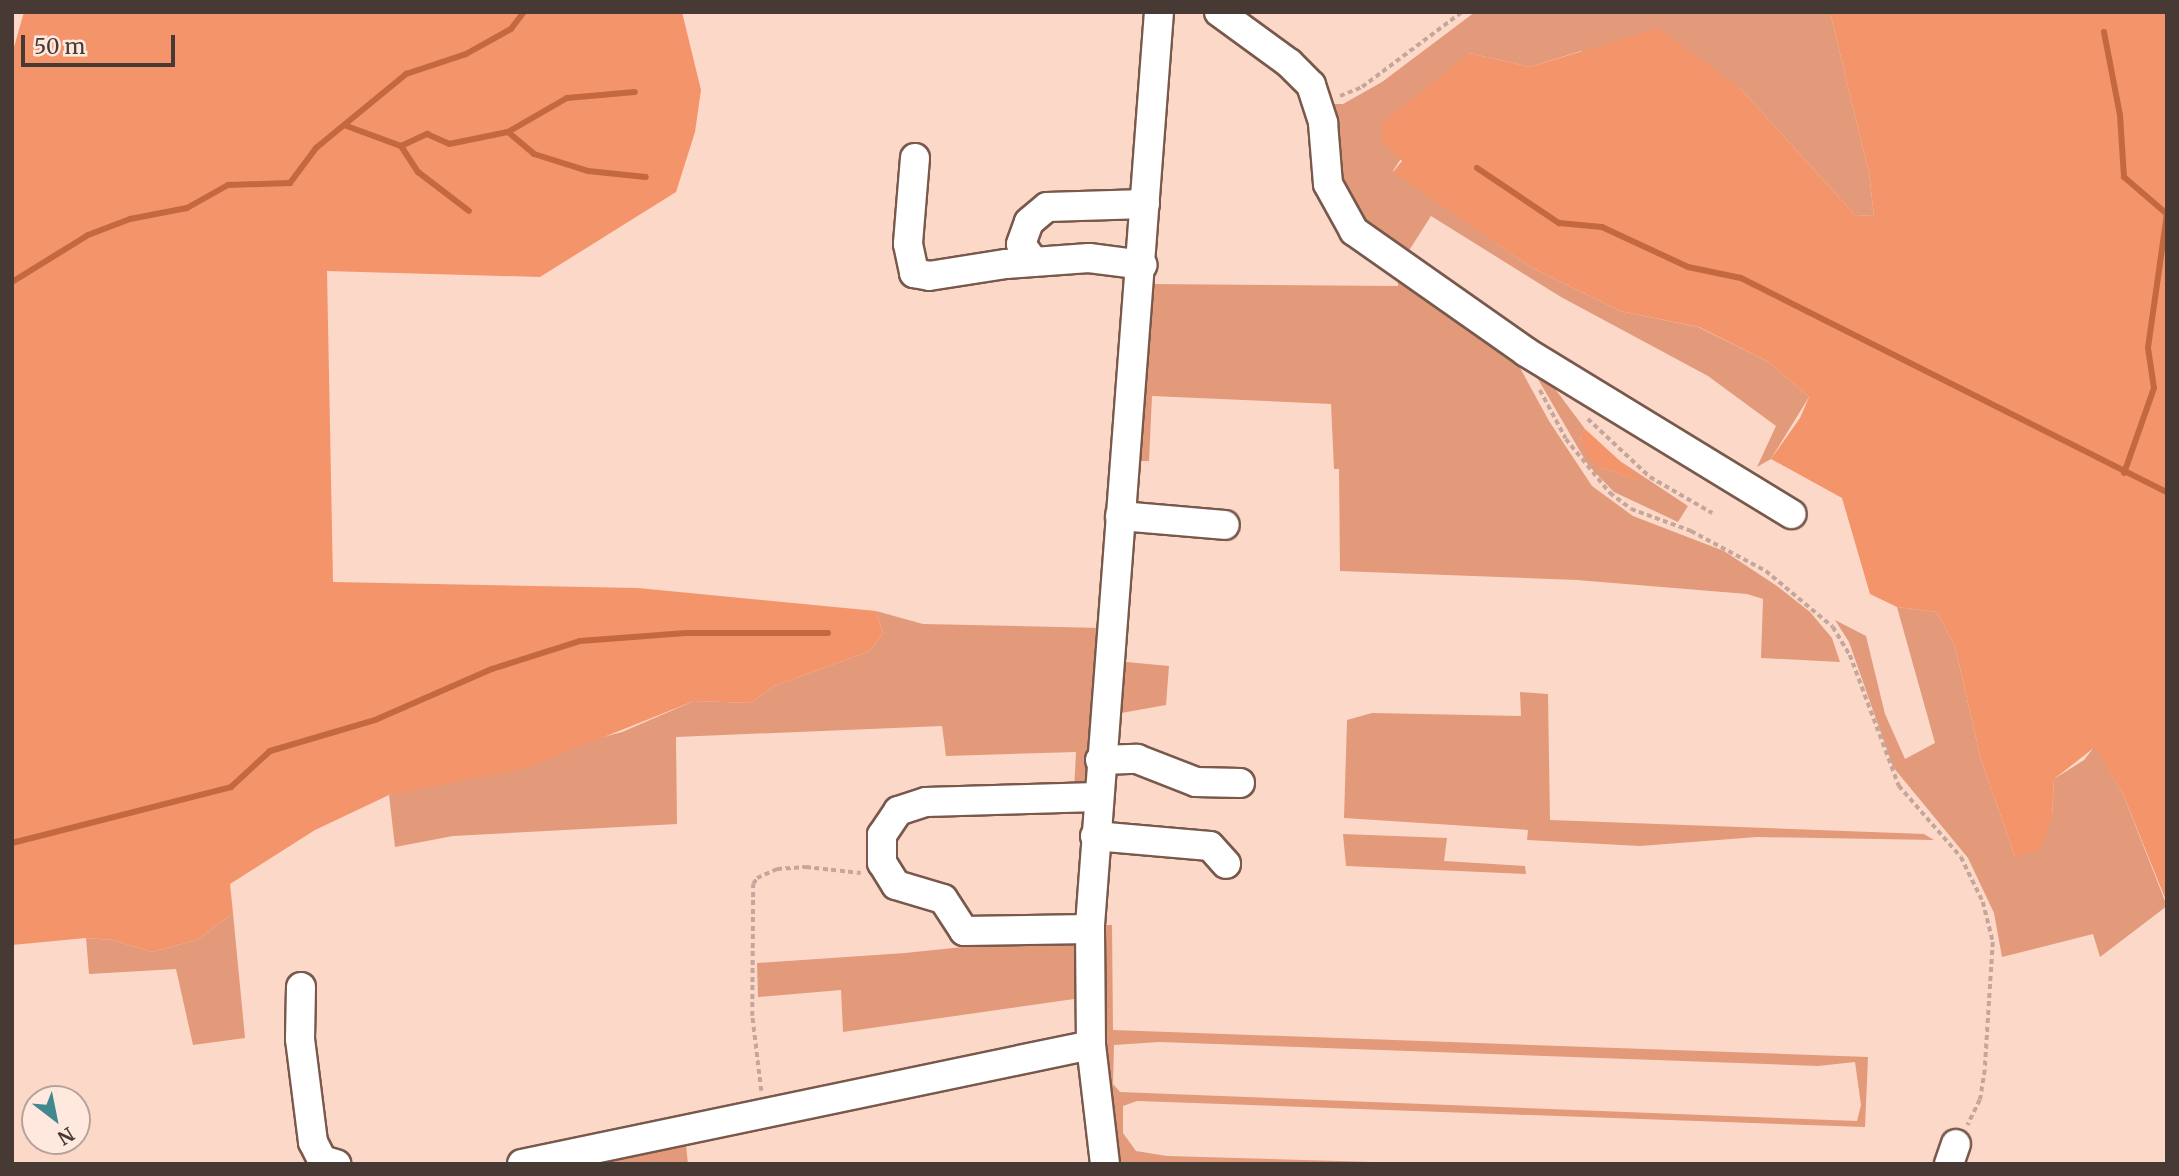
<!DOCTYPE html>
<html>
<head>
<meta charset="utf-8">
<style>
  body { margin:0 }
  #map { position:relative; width:2179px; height:1176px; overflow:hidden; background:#fcd8c9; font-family:Merriweather,serif }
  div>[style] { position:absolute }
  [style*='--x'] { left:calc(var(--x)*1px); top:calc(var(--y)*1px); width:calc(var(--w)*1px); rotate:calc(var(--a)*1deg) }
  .green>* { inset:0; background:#e29a7b }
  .forest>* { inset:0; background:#f4946a }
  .stream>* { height:6px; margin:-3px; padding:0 3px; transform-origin:3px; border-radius:3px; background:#c4693f }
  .path>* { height:3.5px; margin-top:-1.75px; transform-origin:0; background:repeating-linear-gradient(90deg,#c4a79a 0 5px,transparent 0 8.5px) }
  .roads { filter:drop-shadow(2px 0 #78594c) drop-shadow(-2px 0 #78594c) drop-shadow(0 2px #78594c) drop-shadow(0 -2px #78594c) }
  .minor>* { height:28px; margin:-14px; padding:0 14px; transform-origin:14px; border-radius:14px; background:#fff }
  span { translate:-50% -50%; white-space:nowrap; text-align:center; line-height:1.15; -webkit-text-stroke:7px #ffe9df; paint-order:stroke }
  .frame { position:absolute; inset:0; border:14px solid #473933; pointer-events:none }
  .north { position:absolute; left:21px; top:1085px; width:70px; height:70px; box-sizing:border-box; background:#ffe9df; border:2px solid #b5a39a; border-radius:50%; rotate:148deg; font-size:19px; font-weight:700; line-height:28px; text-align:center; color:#473933 }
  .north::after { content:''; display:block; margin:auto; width:24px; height:32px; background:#42898f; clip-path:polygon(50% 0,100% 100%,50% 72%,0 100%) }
  .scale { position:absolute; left:21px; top:35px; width:154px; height:32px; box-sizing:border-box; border:4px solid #473933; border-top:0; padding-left:9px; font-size:21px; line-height:24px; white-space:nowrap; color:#473933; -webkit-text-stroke:5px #ffe9df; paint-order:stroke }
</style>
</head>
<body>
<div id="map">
  <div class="green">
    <div style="clip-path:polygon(1475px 12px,1830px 12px,1869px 173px,1874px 216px,1855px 215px,1740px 88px,1581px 51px,1530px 67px,1469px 53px,1393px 171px,1529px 266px,1620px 311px,1698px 327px,1769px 362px,1809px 397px,1771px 459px,1757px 467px,1776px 426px,1708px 376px,1561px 297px,1431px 216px,1403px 260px,1337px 195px,1328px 104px,1343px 104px,1382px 82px)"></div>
    <div style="clip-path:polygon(1399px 272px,1507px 344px,1549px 421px,1592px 486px,1633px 516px,1724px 551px,1777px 586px,1810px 612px,1832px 638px,1840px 662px,1761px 658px,1763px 599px,1747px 594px,1577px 580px,1340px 571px,1339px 469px,1334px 469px,1331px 404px,1152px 396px,1149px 461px,1133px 461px,1150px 284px,1398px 286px)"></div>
    <div style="clip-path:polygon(1535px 374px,1544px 374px,1585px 429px,1580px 438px,1602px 468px,1641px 481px,1620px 461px,1688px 506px,1678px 522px,1614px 492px,1588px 465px)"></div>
    <div style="clip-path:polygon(1897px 607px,1937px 612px,1955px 646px,1980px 756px,2015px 857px,2052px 816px,2054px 779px,2084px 760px,2095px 746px,2123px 794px,2167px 906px,2100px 957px,2093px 934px,2002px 957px,1994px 913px,1968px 858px,1893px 767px,1849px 642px,1835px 620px,1866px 636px,1885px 714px,1905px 759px,1935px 743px)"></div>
    <div style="clip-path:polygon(876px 611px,923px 624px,1102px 628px,1090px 787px,1074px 791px,1076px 752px,946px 756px,942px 726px,676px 737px,677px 824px,453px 836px,395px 847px,389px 795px,622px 732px,694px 701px,751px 703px,774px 686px,870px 651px,883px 633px)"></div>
    <div style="clip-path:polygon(1116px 661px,1169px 666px,1166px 705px,1110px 715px)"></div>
    <div style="clip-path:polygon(1520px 692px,1548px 694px,1550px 820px,1924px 834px,1934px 840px,1757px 837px,1640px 846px,1527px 840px,1528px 830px,1344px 818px,1347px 720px,1372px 713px,1521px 716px)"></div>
    <div style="clip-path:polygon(1343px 834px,1447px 838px,1444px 861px,1525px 866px,1526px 874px,1346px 866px)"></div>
    <div style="clip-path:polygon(233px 913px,245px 1038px,193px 1045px,176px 969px,89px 974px,86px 938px,113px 940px,152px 952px,197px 940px)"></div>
    <div style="clip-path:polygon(evenodd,1097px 925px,1112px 925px,1113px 1030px,1868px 1057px,1865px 1127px,1137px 1101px,1123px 1106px,1123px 1133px,1136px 1151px,1167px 1156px,1441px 1164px,1115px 1164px,1106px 1129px,1097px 925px,1159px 1042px,1818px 1066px,1855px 1062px,1861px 1105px,1857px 1121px,1120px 1092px,1113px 1084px,1114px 1045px,1159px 1042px)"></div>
    <div style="clip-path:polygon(1078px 935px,1074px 999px,843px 1032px,841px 990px,758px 997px,757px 963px,905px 953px)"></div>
    <div style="clip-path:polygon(685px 1136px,688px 1164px,552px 1164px)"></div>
  </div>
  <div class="forest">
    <div style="clip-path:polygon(24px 12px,682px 12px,701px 90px,695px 132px,676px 192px,540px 277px,327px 271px,333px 582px,638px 588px,876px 611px,883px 633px,870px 651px,774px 686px,751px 703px,694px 701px,524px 769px,389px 795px,315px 830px,230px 884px,233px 913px,197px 940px,152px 952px,113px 940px,86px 938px,12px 945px,12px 54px)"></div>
    <div style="clip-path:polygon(1830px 12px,2167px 12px,2167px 903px,2123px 794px,2095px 747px,2054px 779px,2052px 816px,2040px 849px,2015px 857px,1980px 756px,1955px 646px,1937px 612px,1897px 607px,1870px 594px,1842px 498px,1771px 459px,1800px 418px,1809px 397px,1769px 362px,1699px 327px,1620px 311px,1529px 266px,1393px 172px,1402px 161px,1382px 142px,1382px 123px,1469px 53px,1530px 67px,1658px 28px,1740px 88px,1855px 215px,1874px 216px,1869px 173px)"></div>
    <div style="clip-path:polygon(1585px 429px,1620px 461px,1643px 482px,1602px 468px,1588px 456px,1580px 437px)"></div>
  </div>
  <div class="stream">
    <div style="--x:2104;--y:32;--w:85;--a:79.1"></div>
    <div style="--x:2120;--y:115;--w:62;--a:86.3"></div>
    <div style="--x:2124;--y:177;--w:57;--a:40.7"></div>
    <div style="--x:2167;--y:214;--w:135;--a:98.1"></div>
    <div style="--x:2148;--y:348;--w:40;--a:81.5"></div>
    <div style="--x:2154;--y:388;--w:90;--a:109.4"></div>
    <div style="--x:344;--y:125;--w:61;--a:20.2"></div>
    <div style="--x:401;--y:146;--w:29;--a:-25"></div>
    <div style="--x:427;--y:134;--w:24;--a:24"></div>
    <div style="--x:449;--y:144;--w:60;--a:-11.5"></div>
    <div style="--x:508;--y:132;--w:68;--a:-30"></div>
    <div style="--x:567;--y:98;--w:68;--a:-5"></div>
    <div style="--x:508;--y:132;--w:34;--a:40"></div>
    <div style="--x:534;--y:154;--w:57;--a:17.5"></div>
    <div style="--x:588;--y:171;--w:58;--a:5.9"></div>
    <div style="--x:401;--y:146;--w:31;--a:57"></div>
    <div style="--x:418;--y:172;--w:64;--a:37.4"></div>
    <div style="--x:1477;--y:168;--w:99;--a:33.9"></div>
    <div style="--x:1559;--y:223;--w:43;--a:5.3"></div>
    <div style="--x:1602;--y:227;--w:95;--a:24.9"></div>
    <div style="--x:1688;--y:267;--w:54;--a:11.7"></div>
    <div style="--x:1741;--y:278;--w:477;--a:26.7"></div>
    <div style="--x:12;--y:282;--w:89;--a:-31.7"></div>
    <div style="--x:88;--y:235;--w:45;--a:-20.9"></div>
    <div style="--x:130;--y:219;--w:58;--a:-10.9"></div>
    <div style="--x:187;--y:208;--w:47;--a:-29.3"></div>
    <div style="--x:228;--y:185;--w:62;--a:-1.8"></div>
    <div style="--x:290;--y:183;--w:44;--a:-53.4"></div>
    <div style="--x:316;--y:148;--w:117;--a:-39.4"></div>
    <div style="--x:406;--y:74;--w:63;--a:-18.4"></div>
    <div style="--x:466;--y:54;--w:51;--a:-29.1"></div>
    <div style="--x:511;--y:29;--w:21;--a:-53"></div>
    <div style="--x:12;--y:843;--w:226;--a:-14.3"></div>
    <div style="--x:231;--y:787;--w:53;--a:-42.7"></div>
    <div style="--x:270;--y:751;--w:109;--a:-16.4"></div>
    <div style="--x:375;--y:720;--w:128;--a:-23.6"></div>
    <div style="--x:492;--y:669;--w:92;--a:-17.7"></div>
    <div style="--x:580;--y:641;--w:106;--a:-4.3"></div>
    <div style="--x:686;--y:633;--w:142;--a:0"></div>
  </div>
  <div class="path">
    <div style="--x:1340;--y:96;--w:24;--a:-22"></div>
    <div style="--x:1362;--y:87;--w:125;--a:-36.9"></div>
    <div style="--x:1540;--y:390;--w:55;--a:62"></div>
    <div style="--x:1566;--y:439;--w:70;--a:50.8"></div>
    <div style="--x:1610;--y:493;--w:26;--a:37"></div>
    <div style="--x:1631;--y:509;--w:64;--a:20.1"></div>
    <div style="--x:1691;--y:531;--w:85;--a:28.1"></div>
    <div style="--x:1766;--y:571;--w:87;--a:39.9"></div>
    <div style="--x:1833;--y:627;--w:33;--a:59"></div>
    <div style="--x:1850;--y:655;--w:140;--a:69.5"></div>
    <div style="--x:1899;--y:786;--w:94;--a:48.9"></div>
    <div style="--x:1961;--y:857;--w:50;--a:63.9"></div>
    <div style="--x:1983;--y:902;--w:41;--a:76"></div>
    <div style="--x:1993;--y:942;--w:128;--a:93.6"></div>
    <div style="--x:1985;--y:1070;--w:30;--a:99"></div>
    <div style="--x:1980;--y:1100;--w:28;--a:116"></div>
    <div style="--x:1588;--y:419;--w:85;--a:43.1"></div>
    <div style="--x:1650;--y:477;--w:72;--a:30.1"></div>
    <div style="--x:761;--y:1091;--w:76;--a:-96.8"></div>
    <div style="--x:752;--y:1016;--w:132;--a:-89.6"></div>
    <div style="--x:753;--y:884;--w:7;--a:-56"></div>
    <div style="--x:757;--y:878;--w:22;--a:-24"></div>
    <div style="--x:777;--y:869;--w:29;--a:-4"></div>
    <div style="--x:806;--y:867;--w:55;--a:6.2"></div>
  </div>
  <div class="roads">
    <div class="minor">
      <div style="--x:1219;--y:12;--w:87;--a:36.1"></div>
      <div style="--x:1289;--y:63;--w:31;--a:45"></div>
      <div style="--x:1311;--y:85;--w:40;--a:72"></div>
      <div style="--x:1323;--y:123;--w:61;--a:85.3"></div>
      <div style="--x:1328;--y:184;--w:54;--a:61"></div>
      <div style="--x:1354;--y:231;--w:210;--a:35.1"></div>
      <div style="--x:1526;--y:352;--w:311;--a:31.4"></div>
      <div style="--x:915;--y:158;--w:86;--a:94.7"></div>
      <div style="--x:908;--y:244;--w:30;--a:78"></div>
      <div style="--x:914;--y:273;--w:15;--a:11"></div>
      <div style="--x:929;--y:276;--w:78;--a:-8.9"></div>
      <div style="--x:1006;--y:264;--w:83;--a:-4.1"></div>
      <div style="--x:1089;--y:258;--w:54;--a:7.4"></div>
      <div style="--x:1034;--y:262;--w:22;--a:-126"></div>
      <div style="--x:1021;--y:244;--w:23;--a:-70"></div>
      <div style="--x:1029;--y:222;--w:23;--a:-40"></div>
      <div style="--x:1047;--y:207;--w:98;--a:-1.8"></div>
      <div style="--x:1120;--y:516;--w:105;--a:4.9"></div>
      <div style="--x:1100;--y:760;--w:37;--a:-2"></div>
      <div style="--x:1137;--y:759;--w:63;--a:21.3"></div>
      <div style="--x:1196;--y:782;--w:44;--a:1.3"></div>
      <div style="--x:1095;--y:836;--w:115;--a:5"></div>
      <div style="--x:1210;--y:846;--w:24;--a:48"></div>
      <div style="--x:1090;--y:929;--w:126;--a:179.1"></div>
      <div style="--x:964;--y:931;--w:38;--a:-123"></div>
      <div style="--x:943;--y:899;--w:49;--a:-163.4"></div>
      <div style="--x:896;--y:885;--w:26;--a:-122"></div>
      <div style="--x:882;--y:863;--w:28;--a:-90"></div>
      <div style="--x:882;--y:835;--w:29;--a:-56"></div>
      <div style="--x:898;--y:811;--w:29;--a:-18"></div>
      <div style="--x:926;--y:802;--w:171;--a:-1.7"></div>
      <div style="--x:301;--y:987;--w:52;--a:91.1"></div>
      <div style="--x:300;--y:1039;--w:104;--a:82.8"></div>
      <div style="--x:313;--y:1142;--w:20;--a:63"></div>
      <div style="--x:322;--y:1160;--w:15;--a:16"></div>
      <div style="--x:522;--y:1164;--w:581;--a:-11.81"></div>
      <div style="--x:1105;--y:1164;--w:120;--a:-96.7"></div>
      <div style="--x:1091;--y:1045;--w:120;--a:-90.5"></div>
      <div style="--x:1090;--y:925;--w:916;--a:-85.68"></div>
      <div style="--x:1949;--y:1164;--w:21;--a:-71"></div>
    </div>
  </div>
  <div class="frame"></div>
  <div class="north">N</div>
  <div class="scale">50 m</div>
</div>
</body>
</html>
